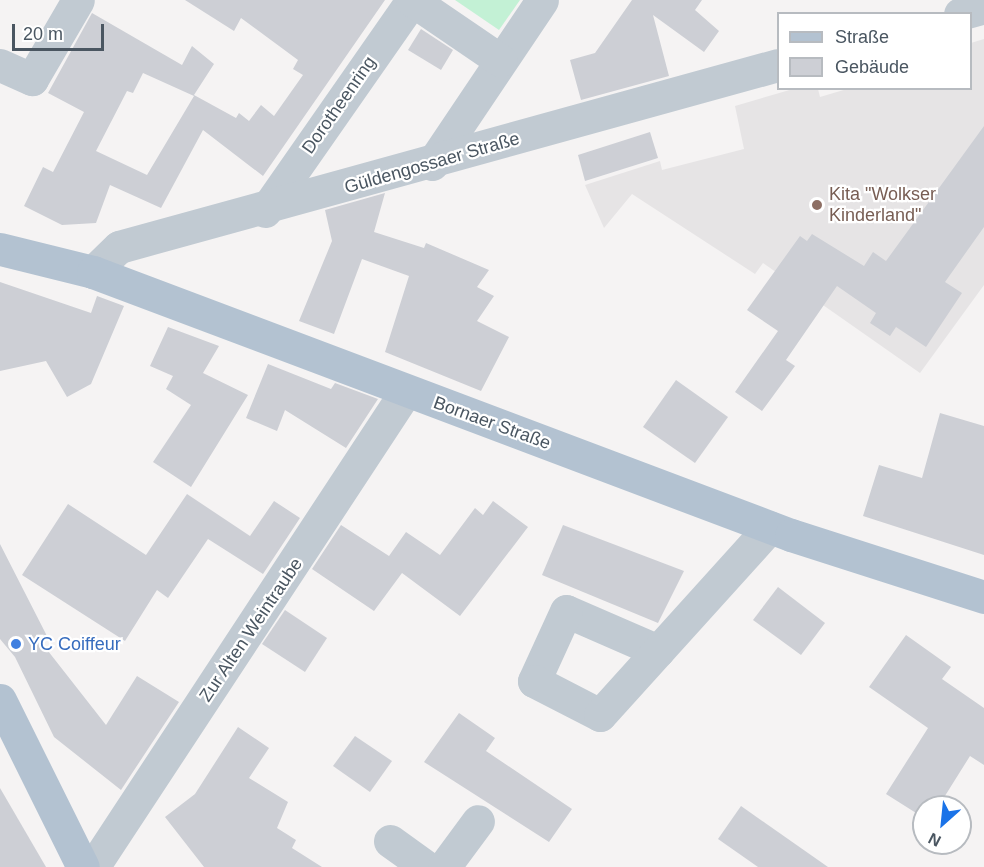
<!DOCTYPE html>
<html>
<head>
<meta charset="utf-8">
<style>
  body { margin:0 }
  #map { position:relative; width:984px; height:867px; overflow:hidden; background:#f5f3f3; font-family:Arial,sans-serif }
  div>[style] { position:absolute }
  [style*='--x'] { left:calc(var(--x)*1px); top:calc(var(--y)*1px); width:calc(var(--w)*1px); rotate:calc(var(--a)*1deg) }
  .education>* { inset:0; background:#e6e4e5 }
  .green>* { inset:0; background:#c3f1d5 }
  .building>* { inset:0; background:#cdcfd5 }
  .minor>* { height:33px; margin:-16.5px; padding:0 16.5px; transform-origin:16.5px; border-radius:16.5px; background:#c1cad2 }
  .major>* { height:33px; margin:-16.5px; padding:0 16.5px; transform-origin:16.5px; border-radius:16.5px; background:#b3c2d1 }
  .dots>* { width:16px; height:16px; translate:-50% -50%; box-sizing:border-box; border:3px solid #fff; border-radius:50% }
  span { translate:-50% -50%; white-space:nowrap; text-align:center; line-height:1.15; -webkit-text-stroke:4.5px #fff; paint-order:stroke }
  .street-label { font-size:18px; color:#4a5661 }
  .education-label { font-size:18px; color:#785e54 }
  .left { translate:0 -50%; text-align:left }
  .shop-label { font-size:18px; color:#366cbe }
  .legend { position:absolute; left:777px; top:12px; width:195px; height:78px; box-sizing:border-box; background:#fff; border:2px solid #b7bbc0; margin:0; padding:8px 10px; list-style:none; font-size:18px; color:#4a5661 }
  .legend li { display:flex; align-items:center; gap:12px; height:30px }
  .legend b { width:30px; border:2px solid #b7bbc0 }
  .north { position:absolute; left:912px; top:795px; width:60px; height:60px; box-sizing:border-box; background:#fff; border:2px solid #b7bbc0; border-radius:50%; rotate:207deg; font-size:16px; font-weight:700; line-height:24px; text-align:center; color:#4a5661 }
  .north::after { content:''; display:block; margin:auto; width:21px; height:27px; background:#1a73e8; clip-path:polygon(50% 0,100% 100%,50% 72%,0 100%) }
  .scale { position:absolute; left:12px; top:24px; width:92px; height:27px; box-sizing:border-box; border:3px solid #4a5661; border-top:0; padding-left:8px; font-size:18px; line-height:21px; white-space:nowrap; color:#4a5661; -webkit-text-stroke:4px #fff; paint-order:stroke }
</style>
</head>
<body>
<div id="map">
  <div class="education">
    <div style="clip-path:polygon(984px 39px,984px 285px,920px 373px,763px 263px,755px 274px,632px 194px,604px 228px,585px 185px,660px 161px,662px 170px,744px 149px,735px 106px,793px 89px,818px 89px,820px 97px,847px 89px,970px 88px,971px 43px)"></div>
  </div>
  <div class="green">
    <div style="clip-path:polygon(455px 0,520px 0,499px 30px)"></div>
  </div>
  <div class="building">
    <div style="clip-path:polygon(evenodd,185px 0,385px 0,263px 176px,203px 130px,161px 208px,110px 185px,96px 223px,62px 225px,24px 206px,43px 167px,53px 172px,84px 112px,48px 93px,92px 13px,182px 65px,192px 46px,214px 64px,194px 95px,236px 118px,239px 113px,249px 121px,261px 105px,274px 116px,303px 75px,293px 69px,298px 60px,241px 18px,234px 31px,185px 0,143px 73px,194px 96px,147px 175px,96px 151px,127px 91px,133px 93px,143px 73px)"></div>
    <div style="clip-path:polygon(632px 0,702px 0,695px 10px,719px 31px,704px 52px,653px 15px,669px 76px,581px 100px,570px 60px,595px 53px)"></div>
    <div style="clip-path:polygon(421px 29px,453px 50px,441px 70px,408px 50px)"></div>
    <div style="clip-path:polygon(984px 126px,984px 227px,945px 282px,962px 293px,926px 347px,896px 327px,890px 336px,870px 323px,876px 313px,837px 286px,786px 360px,795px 366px,762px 411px,735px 392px,778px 331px,747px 310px,800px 236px,807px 241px,812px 234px,864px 266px,873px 252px,886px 261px)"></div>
    <div style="clip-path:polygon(650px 132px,658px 158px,585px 181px,578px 155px)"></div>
    <div style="clip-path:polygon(385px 193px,374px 232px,424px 248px,426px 243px,489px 270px,477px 287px,494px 296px,477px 321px,509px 337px,481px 391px,385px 352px,409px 276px,362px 259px,334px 334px,299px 321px,332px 241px,325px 210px)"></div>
    <div style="clip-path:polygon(0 282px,91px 313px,97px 296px,124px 306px,91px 384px,67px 397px,46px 361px,0 371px)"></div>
    <div style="clip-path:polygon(168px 327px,219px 346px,203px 373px,248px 395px,191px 487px,153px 462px,191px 405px,166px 389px,173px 376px,150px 366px)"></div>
    <div style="clip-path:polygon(268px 364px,331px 389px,335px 383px,378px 399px,346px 448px,285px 410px,277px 431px,246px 418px)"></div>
    <div style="clip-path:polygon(676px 380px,728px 417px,695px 463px,643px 427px)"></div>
    <div style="clip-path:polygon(940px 413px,984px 426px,984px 555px,863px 516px,879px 465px,922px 478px)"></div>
    <div style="clip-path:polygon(187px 494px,250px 536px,274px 501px,300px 518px,263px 574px,208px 539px,168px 598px,157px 590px,125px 641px,22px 575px,68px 504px,146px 555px)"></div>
    <div style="clip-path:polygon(493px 501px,528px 527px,460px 616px,402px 573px,374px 611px,312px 569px,341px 525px,389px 556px,406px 532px,440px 555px,475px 508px,483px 515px)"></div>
    <div style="clip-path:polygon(563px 525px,684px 571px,658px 623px,542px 575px)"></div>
    <div style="clip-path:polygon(0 544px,48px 638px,41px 642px,106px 725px,137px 676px,179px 702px,121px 790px,54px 737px,15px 657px,0 639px)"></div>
    <div style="clip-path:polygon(778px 587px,825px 623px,801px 655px,753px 620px)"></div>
    <div style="clip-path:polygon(285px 610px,327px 638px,305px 672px,262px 644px)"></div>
    <div style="clip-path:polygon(906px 635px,951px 667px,942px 679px,984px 708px,984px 765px,970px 756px,938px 807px,924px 805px,924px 818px,886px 794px,928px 728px,869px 687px)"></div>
    <div style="clip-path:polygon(459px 713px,495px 738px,486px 751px,572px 809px,549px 842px,424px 762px)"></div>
    <div style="clip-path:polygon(238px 727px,269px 748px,249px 778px,288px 802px,277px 828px,296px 840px,292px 848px,322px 867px,204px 867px,165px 817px,195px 794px)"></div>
    <div style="clip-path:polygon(355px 736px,392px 761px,370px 792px,333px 766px)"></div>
    <div style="clip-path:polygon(0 788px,46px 867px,0 867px)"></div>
    <div style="clip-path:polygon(741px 806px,828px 867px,758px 867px,718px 839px)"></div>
  </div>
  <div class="minor">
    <div style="--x:960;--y:14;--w:25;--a:-16"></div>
    <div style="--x:0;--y:65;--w:35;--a:24"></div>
    <div style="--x:32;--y:79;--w:91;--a:-59.8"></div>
    <div style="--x:432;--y:164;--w:197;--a:-56.1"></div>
    <div style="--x:265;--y:211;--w:257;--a:-55.1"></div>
    <div style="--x:412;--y:0;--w:107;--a:34.3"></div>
    <div style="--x:93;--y:272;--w:36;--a:-44"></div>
    <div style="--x:119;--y:247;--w:684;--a:-15.44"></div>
    <div style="--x:658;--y:651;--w:100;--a:-156.5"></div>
    <div style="--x:566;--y:611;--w:77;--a:114.6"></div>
    <div style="--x:534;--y:681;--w:74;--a:27.3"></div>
    <div style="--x:600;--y:715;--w:253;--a:-47.9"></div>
    <div style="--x:390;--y:841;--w:44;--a:35.8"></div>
    <div style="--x:93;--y:867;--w:570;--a:-56.67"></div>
    <div style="--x:444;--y:867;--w:57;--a:-53.5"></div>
  </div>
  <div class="major">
    <div style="--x:0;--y:249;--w:96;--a:13.9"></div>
    <div style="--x:93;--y:272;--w:746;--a:20.65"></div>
    <div style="--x:791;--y:535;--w:203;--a:17.8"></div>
    <div style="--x:0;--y:700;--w:186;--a:63.6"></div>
  </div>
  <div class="dots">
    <div style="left:817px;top:205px;background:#8d6e63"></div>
    <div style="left:16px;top:644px;background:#3f7fe0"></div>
  </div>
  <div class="street-label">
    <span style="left:339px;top:105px;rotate:-55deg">Dorotheenring</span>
    <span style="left:432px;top:163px;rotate:-16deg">Güldengossaer Straße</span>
    <span style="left:492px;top:423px;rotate:20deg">Bornaer Straße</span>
    <span style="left:251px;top:630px;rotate:-56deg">Zur Alten Weintraube</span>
  </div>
  <div class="education-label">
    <span class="left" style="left:829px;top:205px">Kita "Wolkser<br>Kinderland"</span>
  </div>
  <div class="shop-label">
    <span class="left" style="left:28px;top:644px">YC Coiffeur</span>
  </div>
  <ul class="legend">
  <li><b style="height:8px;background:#b3c2d1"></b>Straße</li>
  <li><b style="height:16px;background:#cdcfd5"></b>Gebäude</li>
  </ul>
  <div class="north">N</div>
  <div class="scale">20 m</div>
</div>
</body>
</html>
